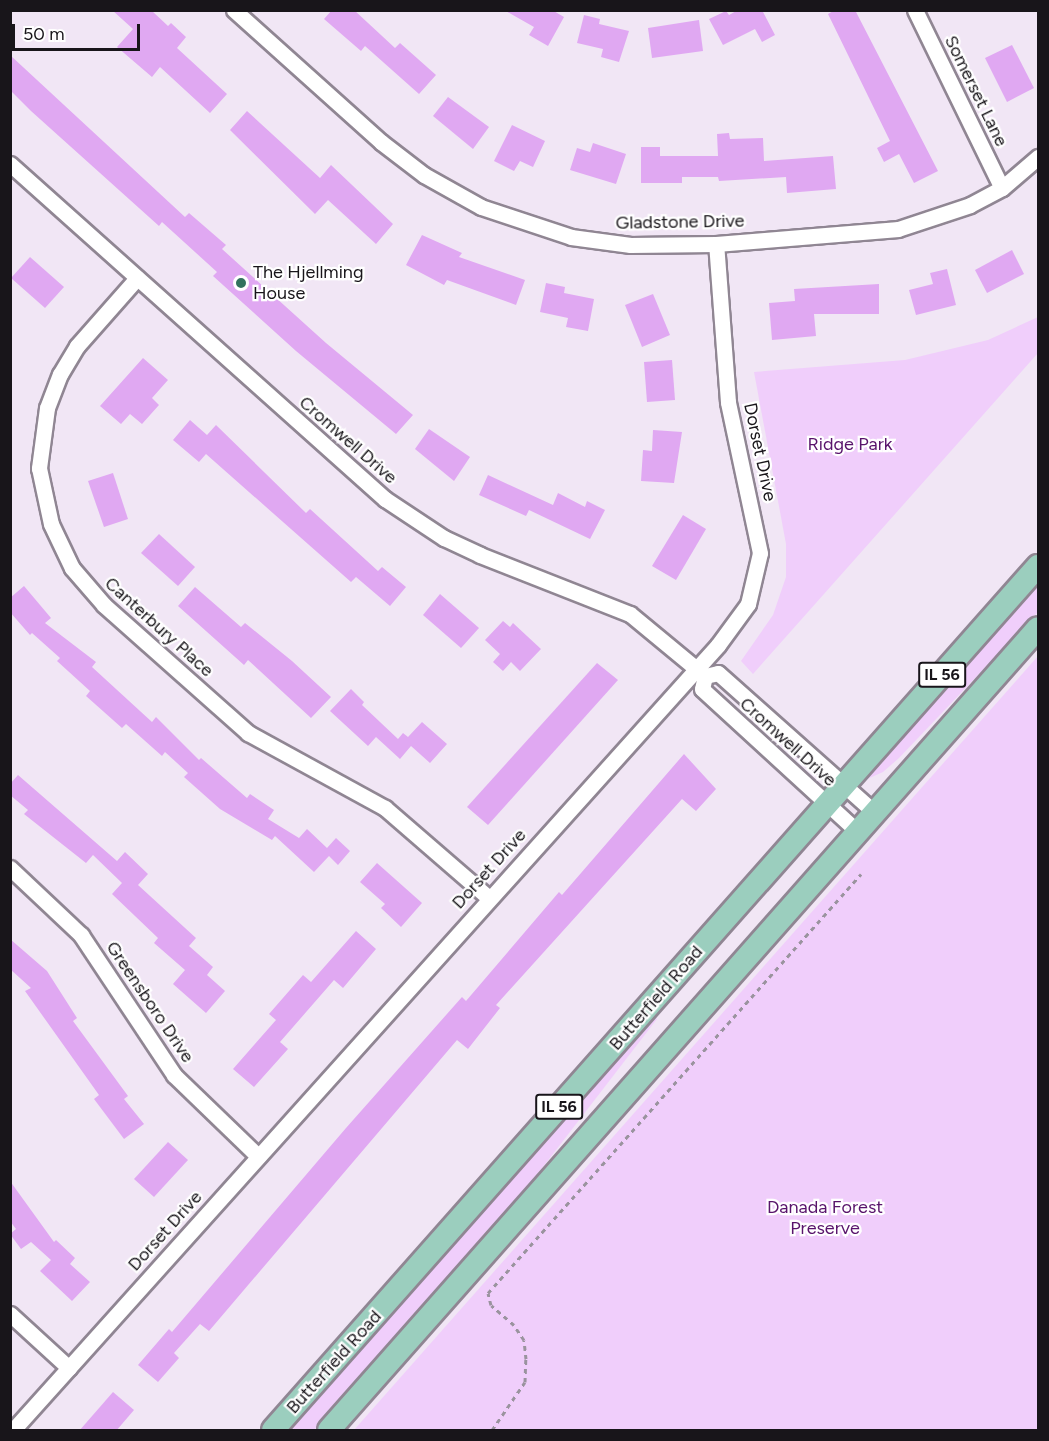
<!DOCTYPE html>
<html>
<head>
<meta charset="utf-8">
<style>
  body { margin:0 }
  #map { position:relative; width:1049px; height:1441px; overflow:hidden; background:#f1e6f5; font-family:Figtree,sans-serif }
  div>[style] { position:absolute }
  [style*='--x'] { left:calc(var(--x)*1px); top:calc(var(--y)*1px); width:calc(var(--w)*1px); rotate:calc(var(--a)*1deg) }
  .green>* { inset:0; background:#f0cefb }
  .building>* { inset:0; background:#e0a8f2 }
  .path>* { height:3px; margin-top:-1.5px; transform-origin:0; background:repeating-linear-gradient(90deg,#9a939e 0 4.5px,transparent 0 9px) }
  .roads { filter:drop-shadow(2px 0 #908693) drop-shadow(-2px 0 #908693) drop-shadow(0 2px #908693) drop-shadow(0 -2px #908693) }
  .minor>* { height:15px; margin:-7.5px; padding:0 7.5px; transform-origin:7.5px; border-radius:7.5px; background:#fff }
  .primary>* { height:22px; margin:-11px; padding:0 11px; transform-origin:11px; border-radius:11px; background:#9bcebe }
  .dots>* { width:16px; height:16px; translate:-50% -50%; box-sizing:border-box; border:3px solid #fff; border-radius:50% }
  span { translate:-50% -50%; white-space:nowrap; text-align:center; line-height:1.15; -webkit-text-stroke:4.5px #fff; paint-order:stroke }
  .shield-label span { padding:2px 4px; background:#fff; border:2px solid; border-radius:4px; -webkit-text-stroke-width:0 }
  .shield-label { font-size:16px; color:#18151a; font-weight:700 }
  .street-label { font-size:18px; color:#18151a }
  .poi-label { font-size:18px; color:#18151a }
  .left { translate:0 -50%; text-align:left }
  .park-label { font-size:18px; color:#58136b }
  .frame { position:absolute; inset:0; border:12px solid #18151a; pointer-events:none }
  .scale { position:absolute; left:12px; top:24px; width:128px; height:27px; box-sizing:border-box; border:3px solid #18151a; border-top:0; padding-left:8px; font-size:18px; line-height:21px; white-space:nowrap; color:#18151a; -webkit-text-stroke:4px #fff; paint-order:stroke }
</style>
</head>
<body>
<div id="map">
  <div class="green">
    <div style="clip-path:polygon(1038px 317px,1038px 353px,753px 674px,741px 661px,773px 615px,786px 577px,786px 544px,754px 372px,905px 360px,988px 340px)"></div>
    <div style="clip-path:polygon(1038px 580px,1038px 612px,899px 758px,883px 772px,865px 780px)"></div>
    <div style="clip-path:polygon(1038px 656px,1038px 1430px,354px 1430px)"></div>
    <div style="clip-path:polygon(653px 1015px,657px 1019px,509px 1211px,314px 1430px,287px 1430px)"></div>
  </div>
  <div class="building">
    <div style="clip-path:polygon(112px 10px,151px 10px,168px 26px,171px 23px,186px 37px,177px 48px,227px 94px,210px 113px,160px 67px,152px 77px,117px 47px,133px 29px)"></div>
    <div style="clip-path:polygon(332px 10px,354px 10px,395px 48px,400px 43px,436px 75px,419px 94px,365px 46px,361px 51px,324px 19px)"></div>
    <div style="clip-path:polygon(504px 10px,552px 10px,564px 17px,548px 46px,529px 35px,534px 27px)"></div>
    <div style="clip-path:polygon(738px 10px,762px 10px,775px 35px,762px 42px,755px 29px,723px 45px,709px 19px,726px 11px,729px 15px)"></div>
    <div style="clip-path:polygon(835px 10px,855px 10px,938px 171px,914px 183px,899px 154px,884px 162px,877px 148px,890px 141px,828px 14px)"></div>
    <div style="clip-path:polygon(584px 15px,600px 19px,599px 24px,629px 31px,619px 62px,601px 57px,603px 49px,577px 43px)"></div>
    <div style="clip-path:polygon(699px 20px,703px 51px,652px 58px,648px 28px)"></div>
    <div style="clip-path:polygon(1012px 45px,1034px 88px,1007px 102px,985px 58px)"></div>
    <div style="clip-path:polygon(10px 55px,185px 217px,189px 213px,226px 245px,222px 249px,326px 343px,413px 415px,396px 434px,296px 351px,213px 276px,217px 272px,162px 222px,159px 226px,31px 111px,10px 90px)"></div>
    <div style="clip-path:polygon(448px 97px,489px 127px,473px 149px,433px 116px)"></div>
    <div style="clip-path:polygon(247px 111px,320px 178px,331px 165px,393px 224px,376px 244px,328px 200px,315px 214px,230px 130px)"></div>
    <div style="clip-path:polygon(512px 125px,545px 141px,533px 167px,520px 161px,514px 171px,494px 161px)"></div>
    <div style="clip-path:polygon(729px 133px,730px 139px,763px 138px,764px 161px,833px 156px,836px 189px,787px 193px,786px 177px,719px 181px,718px 177px,682px 177px,682px 183px,641px 183px,641px 147px,660px 147px,660px 156px,718px 156px,717px 134px)"></div>
    <div style="clip-path:polygon(593px 143px,626px 154px,616px 184px,570px 170px,577px 148px,590px 152px)"></div>
    <div style="clip-path:polygon(422px 235px,462px 253px,459px 257px,525px 280px,516px 305px,447px 280px,444px 285px,406px 265px)"></div>
    <div style="clip-path:polygon(1012px 250px,1024px 274px,987px 293px,975px 270px)"></div>
    <div style="clip-path:polygon(30px 257px,64px 287px,45px 308px,11px 278px)"></div>
    <div style="clip-path:polygon(947px 269px,956px 305px,916px 315px,909px 290px,933px 284px,930px 273px)"></div>
    <div style="clip-path:polygon(546px 283px,565px 287px,564px 293px,594px 299px,588px 331px,566px 327px,568px 318px,540px 312px)"></div>
    <div style="clip-path:polygon(879px 284px,879px 314px,814px 314px,816px 336px,772px 340px,769px 303px,795px 301px,794px 289px)"></div>
    <div style="clip-path:polygon(653px 294px,670px 335px,642px 347px,625px 305px)"></div>
    <div style="clip-path:polygon(143px 358px,168px 380px,152px 398px,159px 405px,142px 424px,130px 414px,121px 424px,100px 406px)"></div>
    <div style="clip-path:polygon(672px 360px,675px 400px,647px 402px,644px 362px)"></div>
    <div style="clip-path:polygon(190px 420px,207px 435px,216px 425px,306px 513px,310px 509px,378px 571px,382px 567px,406px 587px,390px 606px,356px 577px,351px 582px,206px 454px,199px 462px,173px 440px)"></div>
    <div style="clip-path:polygon(429px 429px,470px 457px,454px 481px,415px 449px)"></div>
    <div style="clip-path:polygon(653px 430px,682px 432px,674px 483px,641px 481px,643px 450px,652px 451px)"></div>
    <div style="clip-path:polygon(113px 473px,128px 519px,104px 527px,88px 481px)"></div>
    <div style="clip-path:polygon(488px 475px,553px 505px,558px 493px,585px 507px,587px 501px,605px 510px,590px 539px,529px 510px,526px 516px,479px 495px)"></div>
    <div style="clip-path:polygon(683px 515px,706px 529px,676px 580px,652px 566px)"></div>
    <div style="clip-path:polygon(159px 534px,195px 567px,178px 586px,141px 553px)"></div>
    <div style="clip-path:polygon(24px 586px,51px 618px,45px 623px,96px 662px,92px 667px,152px 722px,156px 717px,199px 760px,201px 758px,247px 798px,250px 794px,274px 810px,268px 819px,299px 838px,307px 829px,327px 848px,336px 838px,350px 851px,338px 865px,329px 856px,314px 872px,275px 836px,272px 840px,220px 809px,184px 777px,188px 773px,165px 752px,162px 756px,126px 724px,122px 728px,86px 696px,90px 691px,57px 661px,60px 658px,32px 633px,30px 635px,10px 612px,10px 598px)"></div>
    <div style="clip-path:polygon(195px 587px,241px 627px,245px 623px,292px 661px,331px 697px,311px 718px,248px 660px,244px 665px,178px 606px)"></div>
    <div style="clip-path:polygon(440px 594px,479px 628px,461px 648px,423px 615px)"></div>
    <div style="clip-path:polygon(503px 621px,510px 627px,513px 623px,541px 649px,520px 671px,511px 662px,503px 671px,493px 662px,500px 654px,485px 640px)"></div>
    <div style="clip-path:polygon(597px 663px,618px 680px,488px 825px,467px 807px)"></div>
    <div style="clip-path:polygon(351px 689px,364px 702px,362px 705px,398px 739px,403px 733px,408px 737px,422px 722px,447px 744px,430px 763px,411px 746px,400px 759px,376px 737px,368px 746px,330px 711px)"></div>
    <div style="clip-path:polygon(684px 754px,716px 789px,696px 811px,682px 799px,496px 1005px,500px 1008px,468px 1049px,457px 1040px,209px 1331px,200px 1324px,174px 1353px,179px 1358px,158px 1382px,138px 1365px,169px 1329px,172px 1332px,346px 1128px,462px 997px,466px 1001px,559px 892px,562px 895px)"></div>
    <div style="clip-path:polygon(18px 775px,117px 861px,125px 852px,148px 874px,138px 885px,196px 938px,189px 946px,213px 967px,207px 975px,225px 991px,206px 1013px,173px 984px,185px 970px,154px 943px,158px 938px,112px 894px,122px 883px,93px 855px,86px 863px,24px 814px,28px 810px,10px 795px,10px 784px)"></div>
    <div style="clip-path:polygon(377px 863px,422px 903px,401px 927px,381px 908px,385px 904px,360px 882px)"></div>
    <div style="clip-path:polygon(356px 931px,376px 949px,343px 988px,334px 980px,280px 1042px,288px 1049px,254px 1087px,233px 1069px,276px 1020px,269px 1014px,303px 975px,311px 982px)"></div>
    <div style="clip-path:polygon(10px 939px,47px 971px,77px 1018px,73px 1021px,128px 1096px,124px 1099px,144px 1124px,124px 1139px,94px 1099px,99px 1095px,25px 991px,31px 988px,10px 969px)"></div>
    <div style="clip-path:polygon(168px 1142px,188px 1160px,154px 1197px,134px 1179px)"></div>
    <div style="clip-path:polygon(10px 1181px,54px 1242px,56px 1240px,75px 1258px,70px 1264px,90px 1282px,72px 1301px,40px 1271px,51px 1260px,31px 1242px,21px 1249px,10px 1234px,16px 1229px,10px 1221px)"></div>
    <div style="clip-path:polygon(113px 1392px,134px 1410px,116px 1431px,79px 1431px)"></div>
  </div>
  <div class="path">
    <div style="--x:492;--y:1430;--w:58;--a:-55.5"></div>
    <div style="--x:525;--y:1382;--w:23;--a:-88"></div>
    <div style="--x:526;--y:1359;--w:19;--a:-96"></div>
    <div style="--x:524;--y:1340;--w:18;--a:-124"></div>
    <div style="--x:514;--y:1325;--w:30;--a:-139"></div>
    <div style="--x:491;--y:1305;--w:12;--a:-104"></div>
    <div style="--x:488;--y:1293;--w:561;--a:-48.32"></div>
  </div>
  <div class="roads">
    <div class="minor">
      <div style="--x:234;--y:10;--w:198;--a:41.9"></div>
      <div style="--x:381;--y:142;--w:54;--a:37.5"></div>
      <div style="--x:424;--y:175;--w:65;--a:29.3"></div>
      <div style="--x:481;--y:207;--w:95;--a:18.4"></div>
      <div style="--x:571;--y:237;--w:60;--a:7.7"></div>
      <div style="--x:630;--y:245;--w:86;--a:-0.7"></div>
      <div style="--x:716;--y:244;--w:183;--a:-4.7"></div>
      <div style="--x:898;--y:229;--w:76;--a:-18.4"></div>
      <div style="--x:970;--y:205;--w:36;--a:-28"></div>
      <div style="--x:1002;--y:188;--w:48;--a:-40.7"></div>
      <div style="--x:915;--y:10;--w:198;--a:64"></div>
      <div style="--x:10;--y:164;--w:503;--a:41.78"></div>
      <div style="--x:385;--y:499;--w:71;--a:33.5"></div>
      <div style="--x:444;--y:538;--w:40;--a:25"></div>
      <div style="--x:480;--y:555;--w:161;--a:21.5"></div>
      <div style="--x:630;--y:614;--w:97;--a:39.6"></div>
      <div style="--x:705;--y:676;--w:13;--a:-13"></div>
      <div style="--x:718;--y:673;--w:210;--a:41.7"></div>
      <div style="--x:137;--y:278;--w:91;--a:131.4"></div>
      <div style="--x:77;--y:346;--w:33;--a:121"></div>
      <div style="--x:60;--y:374;--w:36;--a:111"></div>
      <div style="--x:47;--y:408;--w:61;--a:97.6"></div>
      <div style="--x:39;--y:468;--w:57;--a:77.9"></div>
      <div style="--x:51;--y:524;--w:49;--a:64.5"></div>
      <div style="--x:72;--y:568;--w:49;--a:49.1"></div>
      <div style="--x:104;--y:605;--w:193;--a:41.6"></div>
      <div style="--x:248;--y:733;--w:156;--a:28.7"></div>
      <div style="--x:385;--y:808;--w:138;--a:40.9"></div>
      <div style="--x:705;--y:676;--w:13;--a:103"></div>
      <div style="--x:702;--y:689;--w:212;--a:42.5"></div>
      <div style="--x:10;--y:868;--w:98;--a:43.3"></div>
      <div style="--x:81;--y:935;--w:168;--a:56.4"></div>
      <div style="--x:174;--y:1075;--w:117;--a:44"></div>
      <div style="--x:10;--y:1314;--w:80;--a:42.5"></div>
      <div style="--x:13;--y:1430;--w:1055;--a:-48.07"></div>
      <div style="--x:718;--y:645;--w:51;--a:-53.8"></div>
      <div style="--x:748;--y:604;--w:52;--a:-76.8"></div>
      <div style="--x:760;--y:553;--w:154;--a:-102"></div>
      <div style="--x:728;--y:402;--w:158;--a:-94.3"></div>
    </div>
    <div class="primary">
      <div style="--x:273;--y:1430;--w:1154;--a:-48.48"></div>
      <div style="--x:329;--y:1430;--w:1070;--a:-48.52"></div>
    </div>
  </div>
  <div class="dots">
    <div style="left:241px;top:283px;background:#32715e"></div>
  </div>
  <div class="shield-label">
    <span style="left:942px;top:675px">IL 56</span>
    <span style="left:559px;top:1107px">IL 56</span>
  </div>
  <div class="street-label">
    <span style="left:976px;top:91px;rotate:64deg">Somerset Lane</span>
    <span style="left:680px;top:222px;rotate:-1deg">Gladstone Drive</span>
    <span style="left:348px;top:440px;rotate:41deg">Cromwell Drive</span>
    <span style="left:760px;top:452px;rotate:78deg">Dorset Drive</span>
    <span style="left:159px;top:627px;rotate:42deg">Canterbury Place</span>
    <span style="left:788px;top:742px;rotate:42deg">Cromwell Drive</span>
    <span style="left:489px;top:869px;rotate:-48deg">Dorset Drive</span>
    <span style="left:656px;top:998px;rotate:-49deg">Butterfield Road</span>
    <span style="left:150px;top:1002px;rotate:56deg">Greensboro Drive</span>
    <span style="left:165px;top:1231px;rotate:-48deg">Dorset Drive</span>
    <span style="left:334px;top:1362px;rotate:-48deg">Butterfield Road</span>
  </div>
  <div class="poi-label">
    <span class="left" style="left:253px;top:283px">The Hjellming<br>House</span>
  </div>
  <div class="park-label">
    <span style="left:850px;top:444px">Ridge Park</span>
    <span style="left:825px;top:1218px">Danada Forest<br>Preserve</span>
  </div>
  <div class="frame"></div>
  <div class="scale">50 m</div>
</div>
</body>
</html>
